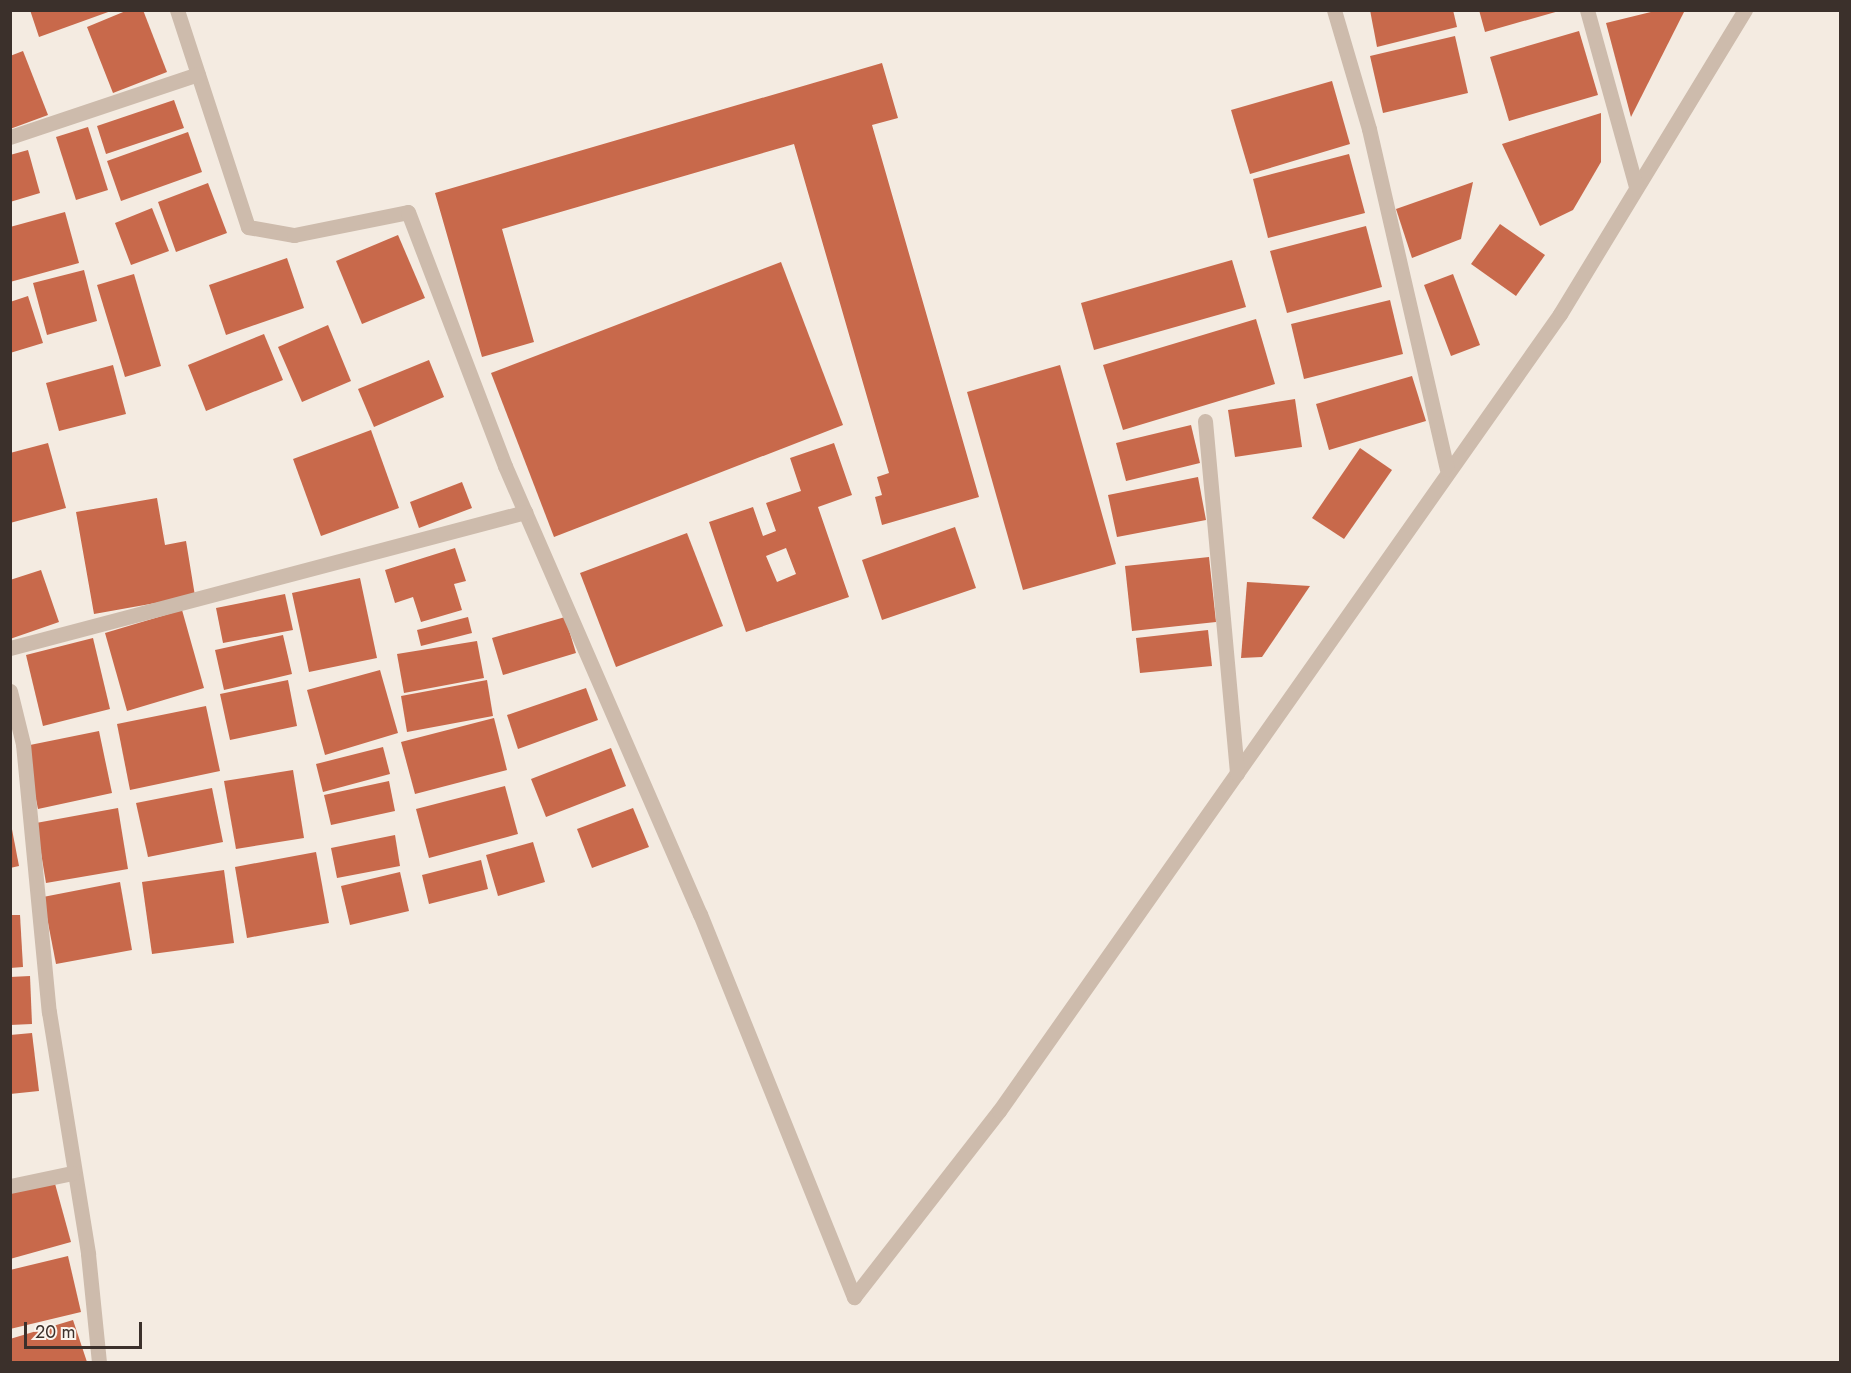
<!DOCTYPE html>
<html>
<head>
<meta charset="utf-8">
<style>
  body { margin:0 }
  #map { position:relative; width:1851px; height:1373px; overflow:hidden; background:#f4ebe1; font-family:Jost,sans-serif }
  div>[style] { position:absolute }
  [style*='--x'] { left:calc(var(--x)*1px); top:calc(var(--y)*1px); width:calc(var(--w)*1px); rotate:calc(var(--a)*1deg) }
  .building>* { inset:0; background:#c8694b }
  .minor>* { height:15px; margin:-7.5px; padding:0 7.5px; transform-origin:7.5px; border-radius:7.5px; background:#cdbbac }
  span { translate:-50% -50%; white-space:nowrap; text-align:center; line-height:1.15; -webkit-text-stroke:4.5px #fbf5ee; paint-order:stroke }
  .frame { position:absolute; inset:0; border:12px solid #3b302b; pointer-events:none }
  .scale { position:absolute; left:24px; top:1322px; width:118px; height:27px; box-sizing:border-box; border:3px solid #3b302b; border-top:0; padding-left:8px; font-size:18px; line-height:21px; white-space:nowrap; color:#3b302b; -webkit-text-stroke:4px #fbf5ee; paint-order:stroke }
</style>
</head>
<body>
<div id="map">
  <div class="building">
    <div style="clip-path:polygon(30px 10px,111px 10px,111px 11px,39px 37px)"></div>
    <div style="clip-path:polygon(128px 10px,143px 10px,167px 72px,113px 93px,87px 27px)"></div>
    <div style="clip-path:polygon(1370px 10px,1453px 10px,1457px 27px,1377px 47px)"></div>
    <div style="clip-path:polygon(1479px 10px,1559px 10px,1559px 11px,1485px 32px)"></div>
    <div style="clip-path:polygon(1659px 10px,1685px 10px,1631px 117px,1606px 23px)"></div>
    <div style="clip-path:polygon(1579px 31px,1598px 95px,1509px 121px,1490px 57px)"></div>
    <div style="clip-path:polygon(1455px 36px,1468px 93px,1383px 113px,1370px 56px)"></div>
    <div style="clip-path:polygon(23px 51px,48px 115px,10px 129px,10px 56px)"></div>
    <div style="clip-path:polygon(882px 63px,898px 118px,872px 125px,979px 497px,882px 525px,875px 497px,882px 495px,877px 477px,889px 473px,794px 144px,502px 229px,534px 342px,482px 357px,435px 193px)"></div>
    <div style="clip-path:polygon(1332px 81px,1350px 144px,1250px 174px,1231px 110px)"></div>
    <div style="clip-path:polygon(174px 100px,184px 128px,106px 154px,97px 126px)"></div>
    <div style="clip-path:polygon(1601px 113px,1601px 162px,1573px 210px,1540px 226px,1502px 144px)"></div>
    <div style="clip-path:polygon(88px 127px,108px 190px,76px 200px,56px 137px)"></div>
    <div style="clip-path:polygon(188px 132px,202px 172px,121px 201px,107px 161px)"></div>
    <div style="clip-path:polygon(28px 150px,40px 193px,10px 202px,10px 155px)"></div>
    <div style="clip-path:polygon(1349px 154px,1365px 213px,1268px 238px,1253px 179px)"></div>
    <div style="clip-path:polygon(1473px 182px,1461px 239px,1412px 258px,1396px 209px)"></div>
    <div style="clip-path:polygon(208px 183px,227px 233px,176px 252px,158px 202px)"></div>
    <div style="clip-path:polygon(152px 208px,169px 251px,131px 265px,115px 223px)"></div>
    <div style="clip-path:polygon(65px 212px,79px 263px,10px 282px,10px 227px)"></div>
    <div style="clip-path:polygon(1500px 224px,1545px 255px,1516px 296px,1471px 264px)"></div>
    <div style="clip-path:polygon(1366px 226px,1382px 287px,1287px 313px,1270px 251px)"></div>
    <div style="clip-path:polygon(398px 235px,425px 298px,362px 324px,336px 261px)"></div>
    <div style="clip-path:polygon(287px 258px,304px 308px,226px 335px,209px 285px)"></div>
    <div style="clip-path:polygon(1232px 260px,1246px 307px,1094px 350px,1081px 303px)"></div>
    <div style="clip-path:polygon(781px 262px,843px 425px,554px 537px,491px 373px)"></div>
    <div style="clip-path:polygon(84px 270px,97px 321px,47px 335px,33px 283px)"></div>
    <div style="clip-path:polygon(134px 274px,161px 366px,125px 377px,97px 285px)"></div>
    <div style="clip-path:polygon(1453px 274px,1480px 345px,1451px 356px,1424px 285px)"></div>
    <div style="clip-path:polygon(28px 296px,43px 343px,10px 353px,10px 302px)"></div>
    <div style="clip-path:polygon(1390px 300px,1403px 354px,1304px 379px,1291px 324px)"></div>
    <div style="clip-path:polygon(1256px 319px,1275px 384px,1123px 430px,1103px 365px)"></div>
    <div style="clip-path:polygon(328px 325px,351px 381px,302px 402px,278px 347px)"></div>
    <div style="clip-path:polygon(264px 334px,283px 380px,206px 411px,188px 365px)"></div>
    <div style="clip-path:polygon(429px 360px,444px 397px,374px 427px,358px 389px)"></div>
    <div style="clip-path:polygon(113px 365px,126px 414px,59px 431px,46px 383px)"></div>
    <div style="clip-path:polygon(1060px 365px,1116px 564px,1023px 590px,967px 392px)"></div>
    <div style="clip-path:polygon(1412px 376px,1426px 421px,1329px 450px,1316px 404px)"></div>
    <div style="clip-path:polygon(1295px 399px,1302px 447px,1235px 457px,1228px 410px)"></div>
    <div style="clip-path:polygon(1191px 425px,1200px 463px,1126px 481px,1116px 443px)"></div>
    <div style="clip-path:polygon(371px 430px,399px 508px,321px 536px,293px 459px)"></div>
    <div style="clip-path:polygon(48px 443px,66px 508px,10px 523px,10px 453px)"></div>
    <div style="clip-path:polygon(evenodd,834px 443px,852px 495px,818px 507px,849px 597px,746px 632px,709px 522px,753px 507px,763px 536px,776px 531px,766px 503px,801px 491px,790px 458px,834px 443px,786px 548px,796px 574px,777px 582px,766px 556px,786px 548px)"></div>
    <div style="clip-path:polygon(1360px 448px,1392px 470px,1344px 539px,1312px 518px)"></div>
    <div style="clip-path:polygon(1198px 477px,1206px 520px,1117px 537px,1108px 495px)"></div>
    <div style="clip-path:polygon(462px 482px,472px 508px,419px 528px,410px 502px)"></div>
    <div style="clip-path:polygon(157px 498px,165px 545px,186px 541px,195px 596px,94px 614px,76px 512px)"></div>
    <div style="clip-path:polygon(955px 527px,976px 588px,882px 620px,862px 560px)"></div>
    <div style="clip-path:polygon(687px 533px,723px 626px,616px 667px,580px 573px)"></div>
    <div style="clip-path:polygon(455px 548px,466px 581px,454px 584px,462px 610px,421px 622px,413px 597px,395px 603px,385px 570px)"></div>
    <div style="clip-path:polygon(1209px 557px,1216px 622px,1132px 631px,1125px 566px)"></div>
    <div style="clip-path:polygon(41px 570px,59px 622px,10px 639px,10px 580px)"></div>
    <div style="clip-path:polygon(360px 578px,377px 658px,309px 672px,292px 593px)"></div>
    <div style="clip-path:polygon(1247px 582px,1310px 586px,1262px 657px,1241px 658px)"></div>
    <div style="clip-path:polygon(285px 594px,293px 630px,223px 643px,216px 608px)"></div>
    <div style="clip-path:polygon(182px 610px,204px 688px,127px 711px,105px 633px)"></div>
    <div style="clip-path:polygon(468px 617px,472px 633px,421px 646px,417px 630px)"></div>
    <div style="clip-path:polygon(565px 617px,576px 653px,503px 675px,492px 638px)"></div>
    <div style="clip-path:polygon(1208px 630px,1212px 666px,1140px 673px,1136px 638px)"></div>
    <div style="clip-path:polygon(283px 635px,292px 674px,224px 690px,215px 650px)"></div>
    <div style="clip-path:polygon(93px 638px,110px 709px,43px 726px,26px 655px)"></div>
    <div style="clip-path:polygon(477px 641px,484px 678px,404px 693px,397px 654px)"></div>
    <div style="clip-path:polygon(380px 670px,398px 733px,325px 755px,307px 690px)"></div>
    <div style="clip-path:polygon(288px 680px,297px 726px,230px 740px,220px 694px)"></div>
    <div style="clip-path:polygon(487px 680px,493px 716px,407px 732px,401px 696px)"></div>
    <div style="clip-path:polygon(586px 688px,598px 720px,518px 749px,507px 715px)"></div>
    <div style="clip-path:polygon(206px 706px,220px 771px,130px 790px,117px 724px)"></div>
    <div style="clip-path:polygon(494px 718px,507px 770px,415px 794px,401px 742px)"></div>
    <div style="clip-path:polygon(99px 731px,112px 793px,38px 809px,25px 746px)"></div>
    <div style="clip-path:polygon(383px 747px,390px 774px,323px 792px,316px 764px)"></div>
    <div style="clip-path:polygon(611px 748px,626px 786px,546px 817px,531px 779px)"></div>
    <div style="clip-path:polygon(293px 770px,304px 838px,236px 849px,224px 781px)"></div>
    <div style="clip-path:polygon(389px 781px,395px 811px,331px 825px,324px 795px)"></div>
    <div style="clip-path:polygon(505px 786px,518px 834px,429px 858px,416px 809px)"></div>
    <div style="clip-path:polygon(212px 788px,223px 842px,148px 857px,136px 803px)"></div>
    <div style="clip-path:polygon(118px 808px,128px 869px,46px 883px,36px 823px)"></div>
    <div style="clip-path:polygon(633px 808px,649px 847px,592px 868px,577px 829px)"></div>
    <div style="clip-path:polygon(10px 819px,19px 866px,10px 868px)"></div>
    <div style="clip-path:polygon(395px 835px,400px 866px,337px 878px,331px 848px)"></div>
    <div style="clip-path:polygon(533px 842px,545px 882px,498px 896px,486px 855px)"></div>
    <div style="clip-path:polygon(316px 852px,329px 923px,247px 938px,235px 867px)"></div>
    <div style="clip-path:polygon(481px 860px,488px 889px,429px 904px,422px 875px)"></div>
    <div style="clip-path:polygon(224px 870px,234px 943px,152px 954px,142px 882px)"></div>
    <div style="clip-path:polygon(400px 872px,409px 911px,350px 925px,341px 886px)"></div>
    <div style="clip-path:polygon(120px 882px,132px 950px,56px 964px,43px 897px)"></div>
    <div style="clip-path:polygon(10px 915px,20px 915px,23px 967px,10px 968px)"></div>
    <div style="clip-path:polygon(30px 976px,32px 1024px,10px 1025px,10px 977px)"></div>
    <div style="clip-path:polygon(32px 1033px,39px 1091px,10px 1094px,10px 1035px)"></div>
    <div style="clip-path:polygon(54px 1180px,71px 1242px,10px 1259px,10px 1192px)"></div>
    <div style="clip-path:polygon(68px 1256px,81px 1312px,10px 1329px,10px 1270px)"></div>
    <div style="clip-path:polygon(73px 1320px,87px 1362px,10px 1362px,10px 1339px)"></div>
  </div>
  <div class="minor">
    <div style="--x:177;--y:10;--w:228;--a:71.9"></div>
    <div style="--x:248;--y:227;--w:47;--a:9.9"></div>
    <div style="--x:294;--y:235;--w:116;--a:-11.4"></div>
    <div style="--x:408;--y:212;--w:272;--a:69.1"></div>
    <div style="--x:505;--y:466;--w:489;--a:66.5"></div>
    <div style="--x:700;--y:914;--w:413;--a:68.1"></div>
    <div style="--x:854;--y:1297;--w:236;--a:-52.1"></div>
    <div style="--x:999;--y:1111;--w:975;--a:-54.86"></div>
    <div style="--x:1560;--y:314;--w:356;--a:-58.7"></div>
    <div style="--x:1334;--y:10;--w:124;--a:73.6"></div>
    <div style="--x:1369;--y:129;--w:349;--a:77.1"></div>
    <div style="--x:1587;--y:10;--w:184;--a:74.5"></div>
    <div style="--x:10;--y:137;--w:198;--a:-18.5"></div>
    <div style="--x:1205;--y:421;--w:354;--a:84.8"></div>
    <div style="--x:10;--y:648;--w:533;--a:-14.79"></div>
    <div style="--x:10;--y:691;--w:55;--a:76.2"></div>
    <div style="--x:23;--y:744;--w:269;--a:84.5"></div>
    <div style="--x:49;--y:1012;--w:245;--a:80.8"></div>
    <div style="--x:88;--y:1254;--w:109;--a:84.2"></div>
    <div style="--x:10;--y:1186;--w:63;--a:-11.8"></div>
  </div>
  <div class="frame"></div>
  <div class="scale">20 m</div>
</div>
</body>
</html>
